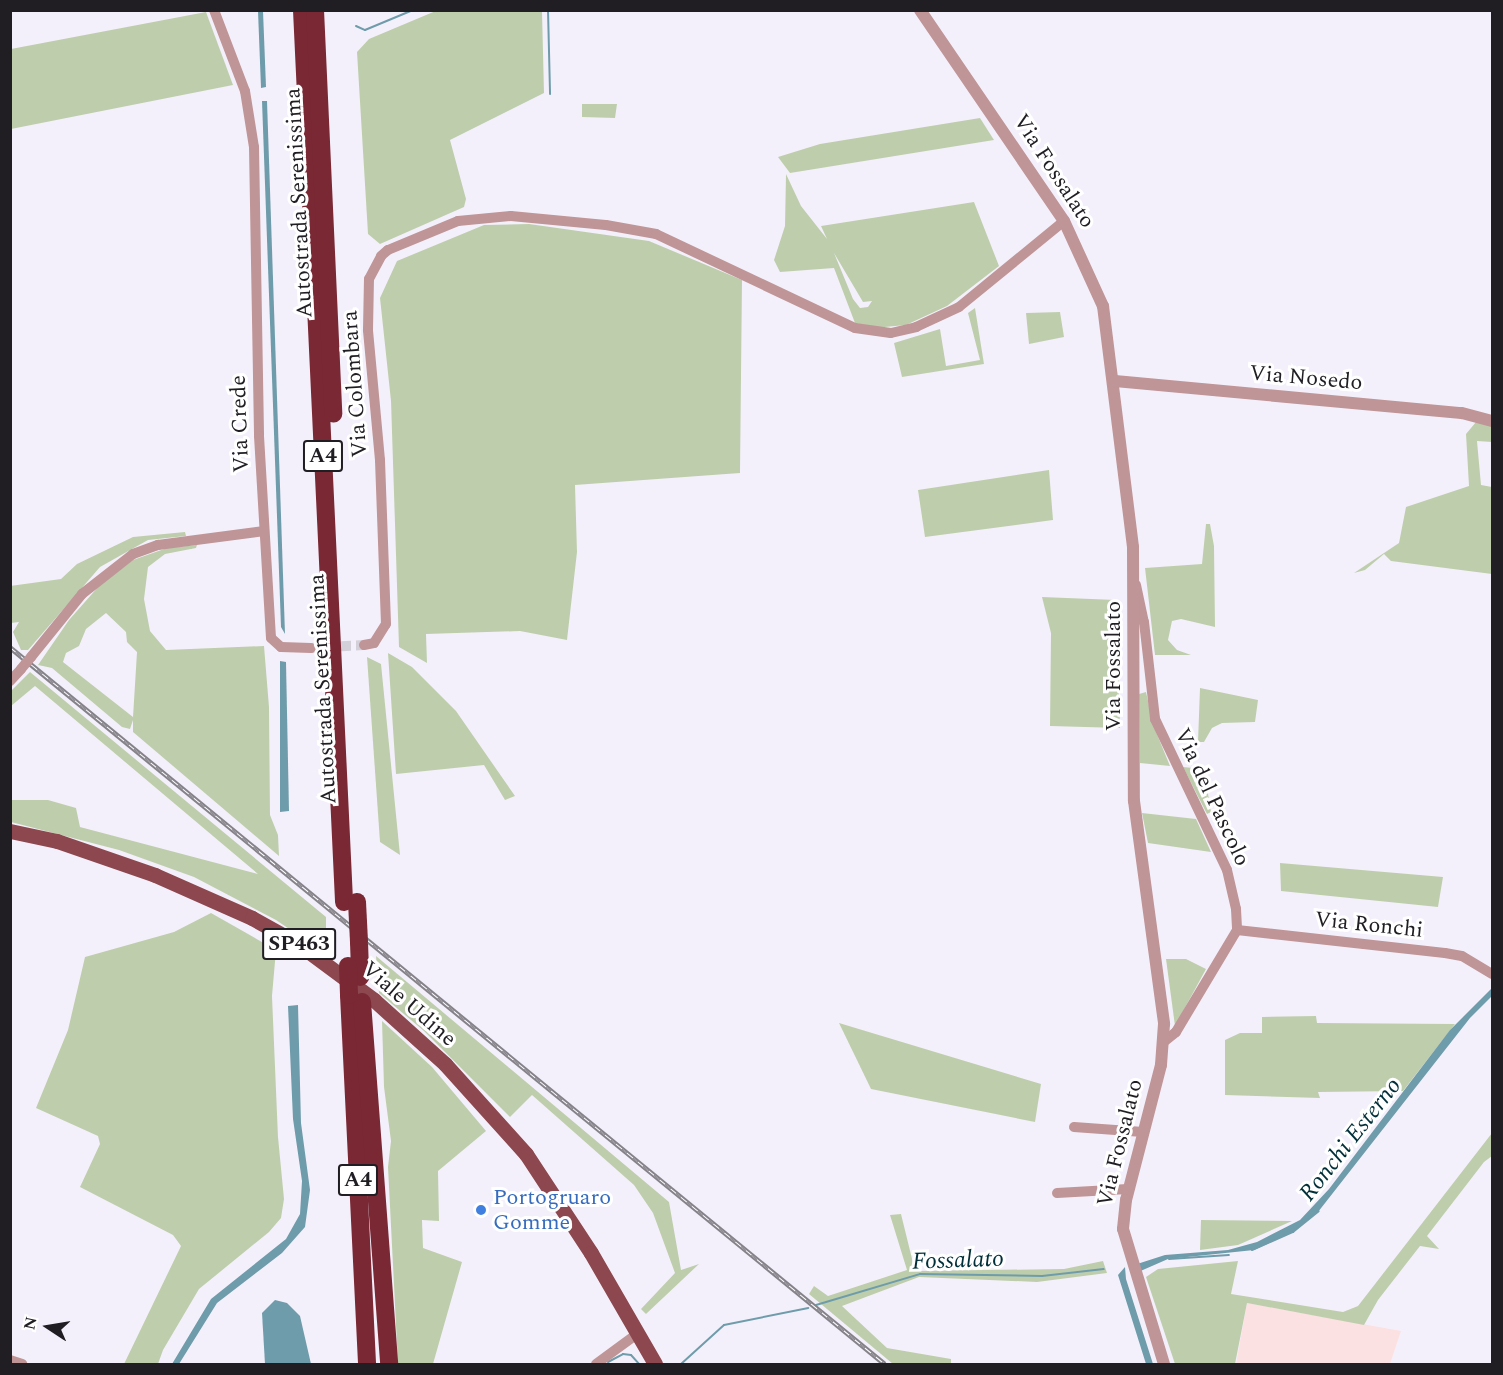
<!DOCTYPE html>
<html>
<head>
<meta charset="utf-8">
<style>
  body { margin:0 }
  #map { position:relative; width:1503px; height:1375px; overflow:hidden; background:#f4f0fb; font-family:Spectral,serif }
  div>[style] { position:absolute }
  [style*='--x'] { left:calc(var(--x)*1px); top:calc(var(--y)*1px); width:calc(var(--w)*1px); rotate:calc(var(--a)*1deg) }
  .medical>* { inset:0; background:#fce1e3 }
  .green>* { inset:0; background:#beceac }
  .water>* { inset:0; background:#6f9caa }
  .stream>* { height:2px; margin:-1px; padding:0 1px; transform-origin:1px; border-radius:1px; background:#6f9caa }
  .minor-tunnel>* { height:10px; margin-top:-5px; transform-origin:0; background:repeating-linear-gradient(90deg,#d4d0da 0 10px,transparent 0 15px) }
  .minor>* { height:10px; margin:-5px; padding:0 5px; transform-origin:5px; border-radius:5px; background:#bf9597 }
  .tertiary>* { height:12px; margin:-6px; padding:0 6px; transform-origin:6px; border-radius:6px; background:#bf9597 }
  .primary>* { height:15px; margin:-7.5px; padding:0 7.5px; transform-origin:7.5px; border-radius:7.5px; background:#8d474e }
  .motorway>* { height:18px; margin:-9px; padding:0 9px; transform-origin:9px; border-radius:9px; background:#792834 }
  .rail>* { height:4.5px; margin-top:-2.25px; transform-origin:0; background:repeating-linear-gradient(90deg,#fff 0 7px,#858289 0 14px); box-sizing:border-box; border-block:2px solid #858289 }
  .minor-bridge>* { height:10px; margin:-5px; padding:0 5px; transform-origin:5px; border-radius:5px; background:#bf9597 }
  .motorway-bridge>* { height:18px; margin:-9px; padding:0 9px; transform-origin:9px; border-radius:9px; background:#792834 }
  .dots>* { width:16px; height:16px; translate:-50% -50%; box-sizing:border-box; border:3px solid #fff; border-radius:50% }
  span { translate:-50% -50%; white-space:nowrap; text-align:center; line-height:1.15; -webkit-text-stroke:6px #fff; paint-order:stroke }
  .shield-label span { padding:2px 4px; background:#fff; border:2px solid; border-radius:4px; -webkit-text-stroke-width:0 }
  .shield-label { font-size:21px; color:#201e22; font-weight:700 }
  .street-label { font-size:22px; color:#201e22 }
  .shop-label { font-size:22px; color:#366cbe }
  .left { translate:0 -50%; text-align:left }
  .water-label { font-size:24px; color:#012f39; font-style:italic }
  .frame { position:absolute; inset:0; border:12px solid #201e22; pointer-events:none }
  .north { position:absolute; left:18px; top:1297px; width:60px; height:60px; -webkit-text-stroke:4px #fff; paint-order:stroke; rotate:282deg; font-size:16px; font-weight:700; line-height:24px; text-align:center; color:#201e22 }
  .north::after { content:''; display:block; margin:auto; width:21px; height:27px; background:#201e22; clip-path:polygon(50% 0,100% 100%,50% 72%,0 100%) }
</style>
</head>
<body>
<div id="map">
  <div class="medical">
    <div style="clip-path:polygon(1247px 1303px,1401px 1331px,1390px 1364px,1236px 1364px)"></div>
  </div>
  <div class="green">
    <div style="clip-path:polygon(438px 10px,542px 11px,544px 93px,450px 140px,466px 199px,464px 207px,380px 244px,368px 234px,357px 52px,369px 39px)"></div>
    <div style="clip-path:polygon(206px 12px,233px 85px,11px 129px,11px 49px)"></div>
    <div style="clip-path:polygon(582px 104px,617px 104px,615px 118px,582px 117px)"></div>
    <div style="clip-path:polygon(980px 118px,994px 140px,790px 173px,778px 157px,820px 144px)"></div>
    <div style="clip-path:polygon(evenodd,786px 174px,801px 206px,827px 239px,821px 226px,974px 202px,999px 266px,947px 306px,906px 325px,874px 328px,855px 323px,834px 268px,780px 272px,774px 260px,785px 226px,786px 174px,834px 253px,863px 302px,872px 301px,868px 307px,860px 308px,853px 299px,834px 253px)"></div>
    <div style="clip-path:polygon(529px 224px,649px 241px,742px 280px,740px 473px,575px 485px,577px 552px,567px 640px,520px 631px,426px 634px,427px 663px,399px 647px,391px 401px,380px 298px,397px 261px,484px 225px)"></div>
    <div style="clip-path:polygon(975px 308px,984px 364px,902px 377px,894px 343px,940px 329px,946px 366px,980px 360px,968px 313px)"></div>
    <div style="clip-path:polygon(1060px 312px,1064px 337px,1029px 344px,1026px 313px)"></div>
    <div style="clip-path:polygon(1476px 422px,1492px 425px,1492px 442px,1477px 441px,1481px 485px,1492px 487px,1492px 574px,1391px 561px,1384px 554px,1365px 570px,1354px 573px,1399px 543px,1406px 507px,1469px 486px,1466px 434px)"></div>
    <div style="clip-path:polygon(1049px 470px,1053px 520px,925px 537px,918px 490px)"></div>
    <div style="clip-path:polygon(1206px 524px,1210px 524px,1214px 546px,1215px 627px,1181px 619px,1172px 621px,1168px 640px,1177px 650px,1191px 655px,1155px 655px,1145px 568px,1202px 564px)"></div>
    <div style="clip-path:polygon(185px 532px,186px 536px,148px 540px,100px 567px,28px 650px,21px 650px,13px 632px,19px 622px,11px 623px,10px 586px,61px 579px,77px 564px,133px 537px)"></div>
    <div style="clip-path:polygon(evenodd,197px 545px,196px 548px,165px 554px,148px 567px,144px 599px,150px 631px,166px 650px,264px 646px,269px 707px,270px 815px,278px 835px,279px 856px,133px 732px,133px 720px,130px 729px,122px 727px,52px 668px,38px 665px,69px 620px,99px 586px,133px 560px,167px 548px,197px 545px,106px 613px,126px 632px,127px 642px,137px 652px,133px 717px,63px 662px,66px 653px,79px 646px,86px 629px,106px 613px)"></div>
    <div style="clip-path:polygon(1042px 597px,1116px 600px,1120px 728px,1050px 726px,1051px 633px)"></div>
    <div style="clip-path:polygon(388px 653px,412px 667px,456px 711px,515px 796px,505px 800px,484px 765px,396px 774px)"></div>
    <div style="clip-path:polygon(367px 657px,381px 664px,400px 855px,380px 842px)"></div>
    <div style="clip-path:polygon(30px 672px,326px 917px,326px 954px,276px 920px,194px 877px,119px 850px,11px 822px,11px 800px,48px 800px,76px 808px,80px 827px,258px 874px,35px 686px,11px 706px,11px 691px)"></div>
    <div style="clip-path:polygon(1200px 688px,1258px 700px,1255px 722px,1222px 723px,1212px 728px,1204px 742px,1198px 742px)"></div>
    <div style="clip-path:polygon(1146px 692px,1154px 727px,1170px 766px,1140px 763px,1139px 694px)"></div>
    <div style="clip-path:polygon(1183px 767px,1204px 769px,1211px 812px,1207px 814px)"></div>
    <div style="clip-path:polygon(1142px 813px,1196px 819px,1211px 852px,1148px 843px)"></div>
    <div style="clip-path:polygon(1280px 863px,1443px 877px,1438px 907px,1281px 891px)"></div>
    <div style="clip-path:polygon(211px 913px,276px 950px,272px 996px,278px 1137px,284px 1199px,281px 1218px,269px 1232px,199px 1289px,163px 1350px,158px 1364px,124px 1364px,181px 1246px,173px 1235px,80px 1187px,100px 1144px,98px 1136px,36px 1108px,68px 1030px,85px 957px,174px 932px)"></div>
    <div style="clip-path:polygon(376px 956px,669px 1202px,681px 1270px,699px 1264px,646px 1314px,641px 1309px,675px 1273px,653px 1213px,634px 1185px,532px 1095px,510px 1117px,424px 1031px,379px 993px)"></div>
    <div style="clip-path:polygon(1166px 959px,1186px 959px,1206px 969px,1175px 1026px)"></div>
    <div style="clip-path:polygon(1316px 1016px,1317px 1023px,1455px 1024px,1403px 1091px,1318px 1092px,1320px 1098px,1225px 1095px,1225px 1040px,1240px 1033px,1262px 1033px,1262px 1017px)"></div>
    <div style="clip-path:polygon(382px 1021px,432px 1067px,486px 1131px,438px 1171px,439px 1221px,422px 1220px,423px 1248px,462px 1262px,433px 1364px,398px 1364px,388px 1167px,391px 1141px,384px 1087px)"></div>
    <div style="clip-path:polygon(839px 1023px,1041px 1084px,1035px 1122px,871px 1089px)"></div>
    <div style="clip-path:polygon(1492px 1133px,1492px 1156px,1484px 1162px,1427px 1236px,1439px 1249px,1420px 1246px,1378px 1300px,1364px 1325px,1247px 1303px,1235px 1364px,1175px 1364px,1146px 1277px,1158px 1269px,1238px 1261px,1231px 1294px,1343px 1312px,1358px 1306px)"></div>
    <div style="clip-path:polygon(901px 1214px,915px 1271px,1064px 1269px,1103px 1261px,1107px 1273px,1037px 1282px,919px 1277px,842px 1306px,887px 1348px,951px 1359px,951px 1364px,893px 1364px,809px 1294px,814px 1286px,828px 1296px,907px 1270px,890px 1215px)"></div>
    <div style="clip-path:polygon(1201px 1220px,1292px 1221px,1238px 1245px,1200px 1250px)"></div>
  </div>
  <div class="water">
    <div style="clip-path:polygon(258px 11px,263px 11px,266px 87px,261px 88px)"></div>
    <div style="clip-path:polygon(262px 101px,267px 101px,285px 634px,281px 627px)"></div>
    <div style="clip-path:polygon(280px 661px,286px 662px,289px 811px,280px 812px)"></div>
    <div style="clip-path:polygon(1492px 988px,1492px 996px,1470px 1018px,1318px 1212px,1293px 1232px,1254px 1250px,1168px 1259px,1136px 1273px,1134px 1265px,1165px 1255px,1228px 1250px,1257px 1242px,1300px 1220px,1329px 1189px,1450px 1030px)"></div>
    <div style="clip-path:polygon(298px 1005px,301px 1123px,310px 1190px,305px 1227px,282px 1253px,217px 1303px,179px 1364px,172px 1364px,211px 1299px,286px 1239px,300px 1214px,302px 1181px,293px 1119px,288px 1006px)"></div>
    <div style="clip-path:polygon(1125px 1267px,1126px 1279px,1153px 1364px,1146px 1364px,1118px 1275px)"></div>
    <div style="clip-path:polygon(275px 1300px,287px 1303px,300px 1316px,311px 1364px,265px 1364px,262px 1313px)"></div>
  </div>
  <div class="stream">
    <div style="--x:548;--y:10;--w:84;--a:88.6"></div>
    <div style="--x:356;--y:26;--w:10;--a:24"></div>
    <div style="--x:365;--y:30;--w:52;--a:-22.6"></div>
    <div style="--x:1252;--y:1250;--w:45;--a:-23.7"></div>
    <div style="--x:1293;--y:1232;--w:33;--a:-39"></div>
    <div style="--x:1169;--y:1259;--w:60;--a:-3.8"></div>
    <div style="--x:816;--y:1305;--w:109;--a:-16.6"></div>
    <div style="--x:920;--y:1274;--w:122;--a:0.9"></div>
    <div style="--x:1042;--y:1276;--w:62;--a:-6.4"></div>
    <div style="--x:608;--y:1362;--w:17;--a:-28"></div>
    <div style="--x:623;--y:1354;--w:8;--a:7"></div>
    <div style="--x:631;--y:1355;--w:12;--a:48"></div>
    <div style="--x:681;--y:1364;--w:58;--a:-42.2"></div>
    <div style="--x:724;--y:1325;--w:86;--a:-11.4"></div>
  </div>
  <div class="minor-tunnel">
    <div style="--x:311;--y:648;--w:53;--a:-3.2"></div>
  </div>
  <div class="minor">
    <div style="--x:214;--y:10;--w:87;--a:69.1"></div>
    <div style="--x:245;--y:91;--w:57;--a:80.9"></div>
    <div style="--x:254;--y:147;--w:289;--a:89"></div>
    <div style="--x:259;--y:436;--w:202;--a:86.6"></div>
    <div style="--x:271;--y:638;--w:13;--a:42"></div>
    <div style="--x:281;--y:647;--w:30;--a:2"></div>
    <div style="--x:1136;--y:585;--w:38;--a:78"></div>
    <div style="--x:1144;--y:622;--w:98;--a:83.5"></div>
    <div style="--x:1155;--y:719;--w:167;--a:64.5"></div>
    <div style="--x:1227;--y:870;--w:40;--a:77"></div>
    <div style="--x:1236;--y:909;--w:21;--a:87"></div>
    <div style="--x:1237;--y:930;--w:119;--a:120.9"></div>
    <div style="--x:1176;--y:1032;--w:14;--a:141"></div>
    <div style="--x:364;--y:645;--w:10;--a:-11"></div>
    <div style="--x:374;--y:643;--w:22;--a:-58"></div>
    <div style="--x:386;--y:624;--w:164;--a:-92.1"></div>
    <div style="--x:380;--y:460;--w:131;--a:-95.3"></div>
    <div style="--x:368;--y:330;--w:51;--a:-88.9"></div>
    <div style="--x:369;--y:279;--w:26;--a:-62"></div>
    <div style="--x:381;--y:256;--w:9;--a:-41"></div>
    <div style="--x:388;--y:250;--w:76;--a:-22.5"></div>
    <div style="--x:458;--y:221;--w:53;--a:-5.4"></div>
    <div style="--x:511;--y:216;--w:95;--a:5.4"></div>
    <div style="--x:606;--y:225;--w:51;--a:10.2"></div>
    <div style="--x:656;--y:234;--w:220;--a:25.3"></div>
    <div style="--x:855;--y:328;--w:36;--a:8"></div>
    <div style="--x:891;--y:333;--w:26;--a:-13"></div>
    <div style="--x:916;--y:327;--w:47;--a:-24.9"></div>
    <div style="--x:959;--y:307;--w:136;--a:-39.3"></div>
    <div style="--x:31;--y:657;--w:81;--a:-51"></div>
    <div style="--x:82;--y:594;--w:65;--a:-38.1"></div>
    <div style="--x:133;--y:554;--w:27;--a:-20"></div>
    <div style="--x:158;--y:545;--w:107;--a:-7.5"></div>
    <div style="--x:10;--y:681;--w:16;--a:-47"></div>
    <div style="--x:1237;--y:930;--w:209;--a:6.3"></div>
    <div style="--x:1445;--y:953;--w:17;--a:10"></div>
    <div style="--x:1462;--y:956;--w:35;--a:31"></div>
    <div style="--x:1074;--y:1127;--w:69;--a:4.1"></div>
    <div style="--x:1057;--y:1193;--w:71;--a:-3.2"></div>
    <div style="--x:10;--y:1360;--w:13;--a:18"></div>
    <div style="--x:596;--y:1364;--w:51;--a:-36.2"></div>
  </div>
  <div class="tertiary">
    <div style="--x:920;--y:10;--w:255;--a:55.7"></div>
    <div style="--x:1064;--y:221;--w:94;--a:65.4"></div>
    <div style="--x:1103;--y:306;--w:243;--a:82.9"></div>
    <div style="--x:1133;--y:547;--w:254;--a:89.8"></div>
    <div style="--x:1134;--y:801;--w:225;--a:82.3"></div>
    <div style="--x:1164;--y:1024;--w:41;--a:94.2"></div>
    <div style="--x:1161;--y:1065;--w:139;--a:104.5"></div>
    <div style="--x:1126;--y:1200;--w:29;--a:96"></div>
    <div style="--x:1123;--y:1229;--w:141;--a:73.1"></div>
    <div style="--x:1115;--y:381;--w:348;--a:5.3"></div>
    <div style="--x:1462;--y:413;--w:31;--a:15"></div>
  </div>
  <div class="primary">
    <div style="--x:10;--y:831;--w:48;--a:12"></div>
    <div style="--x:57;--y:841;--w:104;--a:19.1"></div>
    <div style="--x:155;--y:875;--w:106;--a:23.9"></div>
    <div style="--x:252;--y:918;--w:51;--a:29.1"></div>
    <div style="--x:297;--y:943;--w:96;--a:36.5"></div>
    <div style="--x:374;--y:1000;--w:96;--a:42"></div>
    <div style="--x:445;--y:1064;--w:121;--a:48"></div>
    <div style="--x:526;--y:1154;--w:118;--a:56.7"></div>
    <div style="--x:591;--y:1253;--w:128;--a:60"></div>
  </div>
  <div class="motorway">
    <div style="--x:302;--y:10;--w:893;--a:87.3"></div>
    <div style="--x:315;--y:10;--w:404;--a:87.4"></div>
    <div style="--x:359;--y:942;--w:35;--a:88"></div>
    <div style="--x:349;--y:995;--w:369;--a:87.2"></div>
    <div style="--x:362;--y:1002;--w:363;--a:85.7"></div>
  </div>
  <div class="rail">
    <div style="--x:10;--y:647;--w:1131;--a:39.33"></div>
  </div>
  <div class="minor-bridge">
    <div style="--x:21;--y:669;--w:16;--a:-50"></div>
  </div>
  <div class="motorway-bridge">
    <div style="--x:357;--y:902;--w:40;--a:87.1"></div>
    <div style="--x:348;--y:966;--w:29;--a:88"></div>
  </div>
  <div class="dots">
    <div style="left:481px;top:1210px;background:#3f7fe0"></div>
  </div>
  <div class="shield-label">
    <span style="left:323px;top:456px">A4</span>
    <span style="left:299px;top:944px">SP463</span>
    <span style="left:358px;top:1180px">A4</span>
  </div>
  <div class="street-label">
    <span style="left:1054px;top:171px;rotate:57deg">Via Fossalato</span>
    <span style="left:299px;top:203px;rotate:-93deg">Autostrada Serenissima</span>
    <span style="left:1306px;top:378px;rotate:5deg">Via Nosedo</span>
    <span style="left:355px;top:384px;rotate:-94deg">Via Colombara</span>
    <span style="left:240px;top:424px;rotate:-92deg">Via Crede</span>
    <span style="left:1114px;top:666px;rotate:-90deg">Via Fossalato</span>
    <span style="left:323px;top:689px;rotate:-93deg">Autostrada Serenissima</span>
    <span style="left:1212px;top:797px;rotate:65deg">Via del Pascolo</span>
    <span style="left:1369px;top:925px;rotate:6deg">Via Ronchi</span>
    <span style="left:409px;top:1004px;rotate:41deg">Viale Udine</span>
    <span style="left:1120px;top:1143px;rotate:-76deg">Via Fossalato</span>
  </div>
  <div class="shop-label">
    <span class="left" style="left:493px;top:1210px">Portogruaro<br>Gomme</span>
  </div>
  <div class="water-label">
    <span style="left:1351px;top:1140px;rotate:-52deg">Ronchi Esterno</span>
    <span style="left:958px;top:1261px;rotate:-2deg">Fossalato</span>
  </div>
  <div class="frame"></div>
  <div class="north">N</div>
</div>
</body>
</html>
